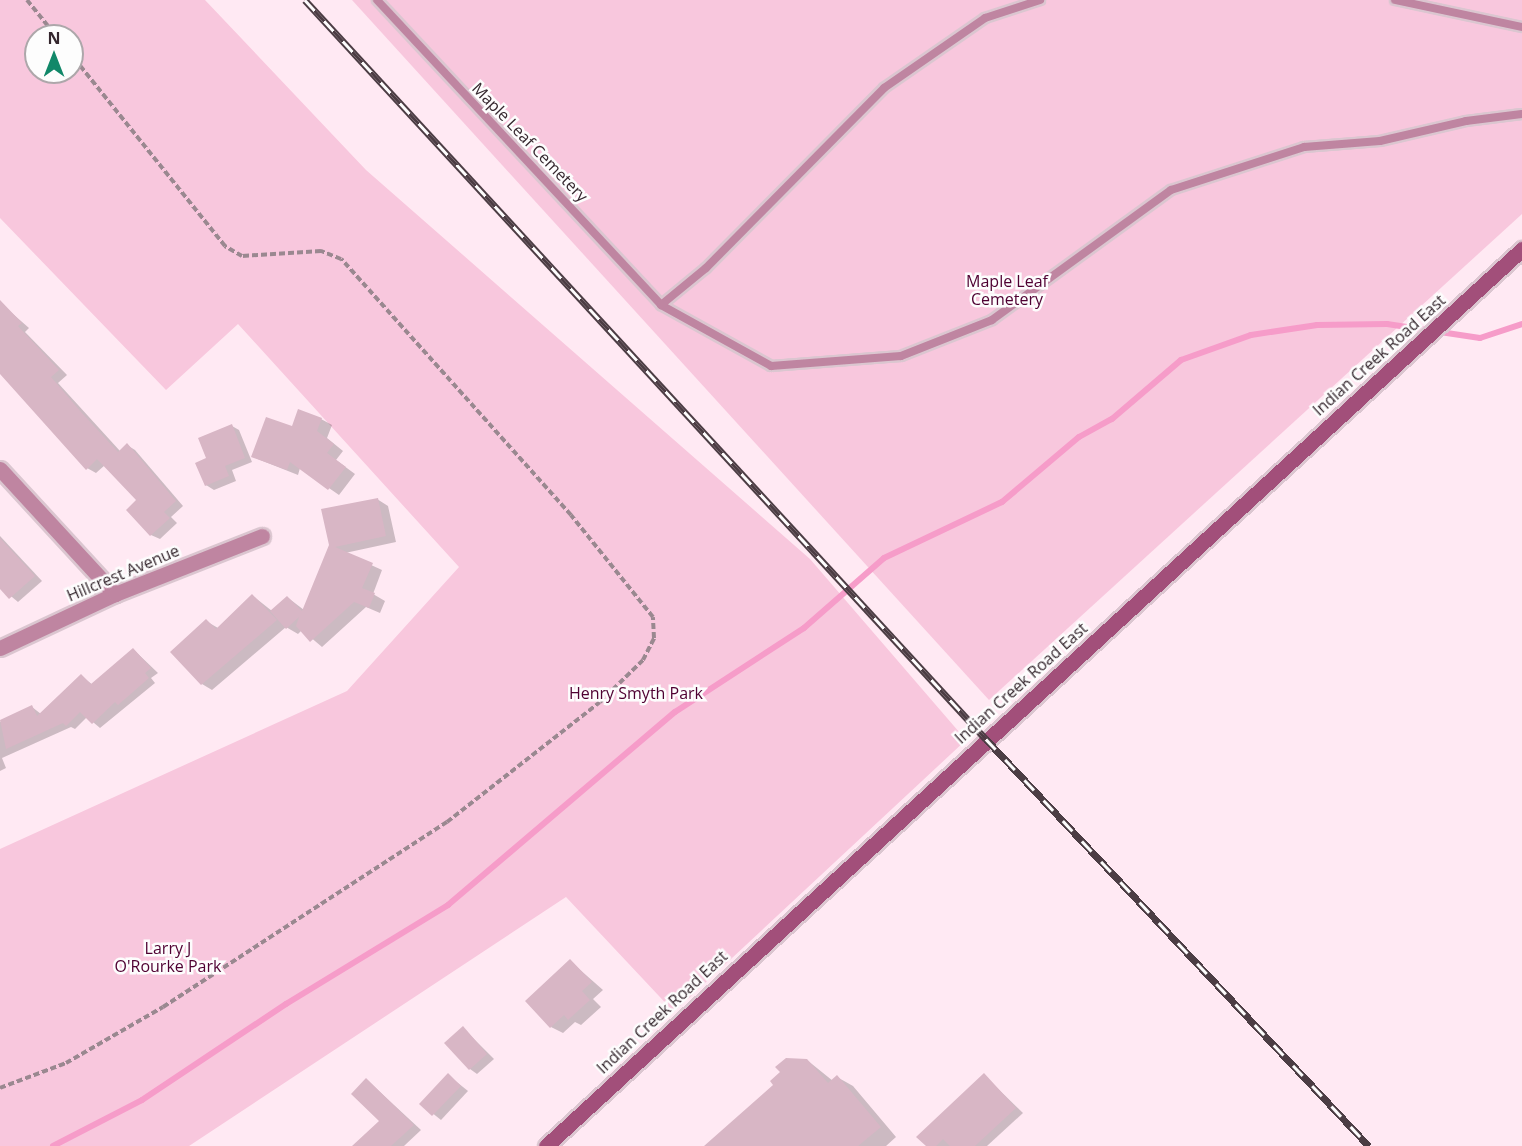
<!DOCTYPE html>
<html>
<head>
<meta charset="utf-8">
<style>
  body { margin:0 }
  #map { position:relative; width:1522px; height:1146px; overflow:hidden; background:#ffe9f3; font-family:"Open Sans",sans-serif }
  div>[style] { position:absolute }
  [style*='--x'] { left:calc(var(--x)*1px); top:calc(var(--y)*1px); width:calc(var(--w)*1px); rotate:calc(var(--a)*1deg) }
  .green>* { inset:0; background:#f8c7dd }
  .shadow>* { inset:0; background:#0003 }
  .stream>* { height:6px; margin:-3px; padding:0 3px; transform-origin:3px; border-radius:3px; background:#f69cc9 }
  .building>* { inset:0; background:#d8b6c5 }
  .path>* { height:4px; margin-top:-2px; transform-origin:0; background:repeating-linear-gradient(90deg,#9a8890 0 6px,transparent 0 9px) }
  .roads { filter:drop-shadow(2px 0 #dbc6d0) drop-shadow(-2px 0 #dbc6d0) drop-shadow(0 2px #dbc6d0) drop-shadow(0 -2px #dbc6d0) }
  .service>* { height:8px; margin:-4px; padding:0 4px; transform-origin:4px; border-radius:4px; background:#bf85a1 }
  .minor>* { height:15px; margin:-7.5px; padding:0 7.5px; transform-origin:7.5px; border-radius:7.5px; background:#bf85a1 }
  .secondary>* { height:15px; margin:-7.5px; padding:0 7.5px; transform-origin:7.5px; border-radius:7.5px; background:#a24f7a }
  .rail>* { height:7px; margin-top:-3.5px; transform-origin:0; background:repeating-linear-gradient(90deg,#fdfdfd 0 14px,#4c3d44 0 28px); box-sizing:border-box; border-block:2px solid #4c3d44 }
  span { translate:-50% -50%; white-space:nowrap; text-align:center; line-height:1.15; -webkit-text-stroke:5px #fdfdfd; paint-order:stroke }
  .street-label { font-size:16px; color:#35272e }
  .park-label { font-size:16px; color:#4f0032 }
  .north { position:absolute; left:24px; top:24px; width:60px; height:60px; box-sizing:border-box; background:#fdfdfd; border:2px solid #ada7aa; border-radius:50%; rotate:0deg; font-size:16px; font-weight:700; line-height:24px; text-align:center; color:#35272e }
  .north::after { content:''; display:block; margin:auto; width:21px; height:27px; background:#118869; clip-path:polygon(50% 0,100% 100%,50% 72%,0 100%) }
</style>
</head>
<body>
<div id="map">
  <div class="green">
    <div style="clip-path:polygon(evenodd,0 0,205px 0,366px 170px,810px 559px,966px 740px,674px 1012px,566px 897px,189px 1146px,0 1146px,0 849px,347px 691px,459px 567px,238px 324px,166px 390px,0 218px,0 0,36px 36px,72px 36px,72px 72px,36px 72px,36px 36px)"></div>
    <div style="clip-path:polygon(352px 0,1522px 0,1522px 214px,989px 700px)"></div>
  </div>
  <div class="shadow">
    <div style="clip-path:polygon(5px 307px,29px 328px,25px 332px,67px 375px,58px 383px,120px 451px,127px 445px,135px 450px,183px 506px,171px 517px,177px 523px,160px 539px,151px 535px,138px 500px,105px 465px,96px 473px,87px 468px,0 373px,0 309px)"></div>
    <div style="clip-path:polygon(321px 419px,332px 425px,327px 438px,343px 451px,336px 460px,355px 474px,339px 495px,300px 468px,298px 475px,253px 457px,293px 428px)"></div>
    <div style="clip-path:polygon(232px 426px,239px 430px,252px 462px,232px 470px,236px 481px,214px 490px,206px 485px,208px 459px)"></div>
    <div style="clip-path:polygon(377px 499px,388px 506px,396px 542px,345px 553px,382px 570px,373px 594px,385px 601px,380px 613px,366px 607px,322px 647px,302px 630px,298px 634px,286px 627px,212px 690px,202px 684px,206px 621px,218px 628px,253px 596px,272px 611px,287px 597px,304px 610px,330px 545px)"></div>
    <div style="clip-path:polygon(0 536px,42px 581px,18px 602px,0 587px)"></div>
    <div style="clip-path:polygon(134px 650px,158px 673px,151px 678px,155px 683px,100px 728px,87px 717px,75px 729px,71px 727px,2px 758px,6px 768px,0 771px,0 722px,32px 707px,41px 714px,81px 676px,93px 685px)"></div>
    <div style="clip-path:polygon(570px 961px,603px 990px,593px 999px,601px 1007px,581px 1025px,575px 1022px,563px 1033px,551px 1027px)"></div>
    <div style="clip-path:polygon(463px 1028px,494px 1059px,477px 1074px,470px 1069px)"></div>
    <div style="clip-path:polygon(807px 1060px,833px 1081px,837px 1077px,853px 1086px,896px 1137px,886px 1146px,706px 1146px)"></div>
    <div style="clip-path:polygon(448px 1075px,468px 1091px,441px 1120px,421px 1104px)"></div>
    <div style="clip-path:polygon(984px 1075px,1023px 1113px,987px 1146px,928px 1146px)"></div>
    <div style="clip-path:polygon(367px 1080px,421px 1130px,404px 1146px,354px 1146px,381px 1121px)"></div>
  </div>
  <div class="stream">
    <div style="--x:53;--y:1146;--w:100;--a:-27.3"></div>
    <div style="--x:142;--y:1100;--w:173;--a:-33.7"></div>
    <div style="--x:286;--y:1004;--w:190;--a:-31.4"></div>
    <div style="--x:448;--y:905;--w:298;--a:-40.4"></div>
    <div style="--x:675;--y:712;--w:154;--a:-33.1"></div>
    <div style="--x:804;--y:628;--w:106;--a:-41.2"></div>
    <div style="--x:884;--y:558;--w:131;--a:-25.4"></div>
    <div style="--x:1002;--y:502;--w:101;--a:-40.2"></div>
    <div style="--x:1079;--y:437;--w:38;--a:-29"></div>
    <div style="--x:1112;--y:419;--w:91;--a:-40.5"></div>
    <div style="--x:1181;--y:360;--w:74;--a:-19.7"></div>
    <div style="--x:1251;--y:335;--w:67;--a:-8.6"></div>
    <div style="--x:1317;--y:325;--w:70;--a:-0.8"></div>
    <div style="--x:1387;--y:324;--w:94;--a:8.6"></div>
    <div style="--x:1480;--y:338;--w:44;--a:-18.4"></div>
  </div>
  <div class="building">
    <div style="clip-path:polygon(0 300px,22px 323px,18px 326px,59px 370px,51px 377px,81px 412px,118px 452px,127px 443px,176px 501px,164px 512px,170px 518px,150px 536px,126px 510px,136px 500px,97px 459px,86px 470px,0 374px)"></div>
    <div style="clip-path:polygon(298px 409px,322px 418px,317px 431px,334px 444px,327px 453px,346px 467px,328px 490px,290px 462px,287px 470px,251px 457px,266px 417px,292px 426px)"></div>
    <div style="clip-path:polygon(232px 424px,245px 458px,225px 466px,229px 476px,205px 486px,195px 463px,206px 458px,198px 438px)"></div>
    <div style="clip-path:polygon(378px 498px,386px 536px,335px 547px,373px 563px,362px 588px,375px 593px,369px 608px,354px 602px,310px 642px,296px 626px,299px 617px,286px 629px,270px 611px,287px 596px,302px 611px,329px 545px,321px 509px)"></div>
    <div style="clip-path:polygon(0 538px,35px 576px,9px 599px,0 589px)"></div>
    <div style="clip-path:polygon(252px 594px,277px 620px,201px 685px,170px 652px,206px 619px,216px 629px)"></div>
    <div style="clip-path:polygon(133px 648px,151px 668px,145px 673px,149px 678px,118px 705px,115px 702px,92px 724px,80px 712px,66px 726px,63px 723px,6px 749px,0 720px,32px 705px,37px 716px,81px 674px,91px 684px)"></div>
    <div style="clip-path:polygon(570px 959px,592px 982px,582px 991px,590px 1000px,568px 1020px,564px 1015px,550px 1028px,525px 1001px)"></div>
    <div style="clip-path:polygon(463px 1026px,487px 1054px,469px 1070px,444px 1043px)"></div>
    <div style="clip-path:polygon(786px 1058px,807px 1059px,828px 1083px,837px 1075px,881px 1127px,858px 1146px,704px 1146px,773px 1085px,770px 1081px,780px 1072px,775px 1067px)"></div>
    <div style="clip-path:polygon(448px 1073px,461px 1086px,432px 1116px,419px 1104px)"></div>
    <div style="clip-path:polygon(984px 1073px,1016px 1108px,975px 1146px,950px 1146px,943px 1139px,936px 1146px,926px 1146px,916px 1137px)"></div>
    <div style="clip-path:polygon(366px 1078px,414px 1125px,391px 1146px,352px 1146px,379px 1121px,351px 1094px)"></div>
  </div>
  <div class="path">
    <div style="--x:27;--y:0;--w:46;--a:51.1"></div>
    <div style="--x:0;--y:1088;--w:71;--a:-20.7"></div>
    <div style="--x:66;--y:1063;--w:112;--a:-30"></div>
    <div style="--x:163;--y:1007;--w:339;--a:-33.1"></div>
    <div style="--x:447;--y:822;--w:194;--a:-38.1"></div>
    <div style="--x:600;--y:702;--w:60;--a:-44.3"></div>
    <div style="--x:643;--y:660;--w:25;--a:-63"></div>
    <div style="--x:654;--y:638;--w:21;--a:-93"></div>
    <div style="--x:653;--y:617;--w:131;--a:-128.8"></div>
    <div style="--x:571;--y:515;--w:344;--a:-131.9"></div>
    <div style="--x:341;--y:259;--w:22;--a:-158"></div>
    <div style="--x:321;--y:251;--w:79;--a:176.4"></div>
    <div style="--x:242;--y:256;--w:20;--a:-150"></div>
    <div style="--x:225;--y:246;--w:244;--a:-128.8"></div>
  </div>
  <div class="roads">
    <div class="service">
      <div style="--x:377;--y:0;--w:417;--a:47"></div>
      <div style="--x:661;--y:305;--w:126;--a:29"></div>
      <div style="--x:771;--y:366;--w:130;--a:-4.4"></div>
      <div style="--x:901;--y:356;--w:98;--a:-21.6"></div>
      <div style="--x:992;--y:320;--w:221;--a:-36"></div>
      <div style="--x:1171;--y:190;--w:140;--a:-17.9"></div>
      <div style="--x:1304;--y:147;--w:76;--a:-4.5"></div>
      <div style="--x:1380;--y:141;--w:88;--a:-13.1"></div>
      <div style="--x:1466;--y:121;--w:56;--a:-7.1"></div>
      <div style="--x:1395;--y:0;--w:130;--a:12"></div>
      <div style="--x:661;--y:305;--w:58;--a:-39.4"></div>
      <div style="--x:706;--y:268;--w:253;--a:-45.3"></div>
      <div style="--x:884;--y:88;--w:123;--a:-34.7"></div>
      <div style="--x:985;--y:18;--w:58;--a:-18.1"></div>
    </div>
    <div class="minor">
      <div style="--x:0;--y:469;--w:170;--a:47.4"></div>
      <div style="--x:0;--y:648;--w:127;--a:-25.2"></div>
      <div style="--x:115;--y:594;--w:158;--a:-21.5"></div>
    </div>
    <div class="secondary">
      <div style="--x:546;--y:1146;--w:1326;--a:-42.58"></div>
    </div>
  </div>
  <div class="rail">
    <div style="--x:305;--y:0;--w:1005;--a:47.34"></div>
    <div style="--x:986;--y:739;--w:559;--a:46.74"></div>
  </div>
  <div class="street-label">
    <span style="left:530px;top:142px;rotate:46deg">Maple Leaf Cemetery</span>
    <span style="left:1379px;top:355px;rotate:-42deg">Indian Creek Road East</span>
    <span style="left:123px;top:573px;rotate:-23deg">Hillcrest Avenue</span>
    <span style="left:1021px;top:683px;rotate:-42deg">Indian Creek Road East</span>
    <span style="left:662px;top:1012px;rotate:-43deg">Indian Creek Road East</span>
  </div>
  <div class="park-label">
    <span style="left:1007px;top:290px">Maple Leaf<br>Cemetery</span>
    <span style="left:636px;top:693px">Henry Smyth Park</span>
    <span style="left:168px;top:957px">Larry J<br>O'Rourke Park</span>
  </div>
  <div class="north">N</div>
</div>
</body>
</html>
